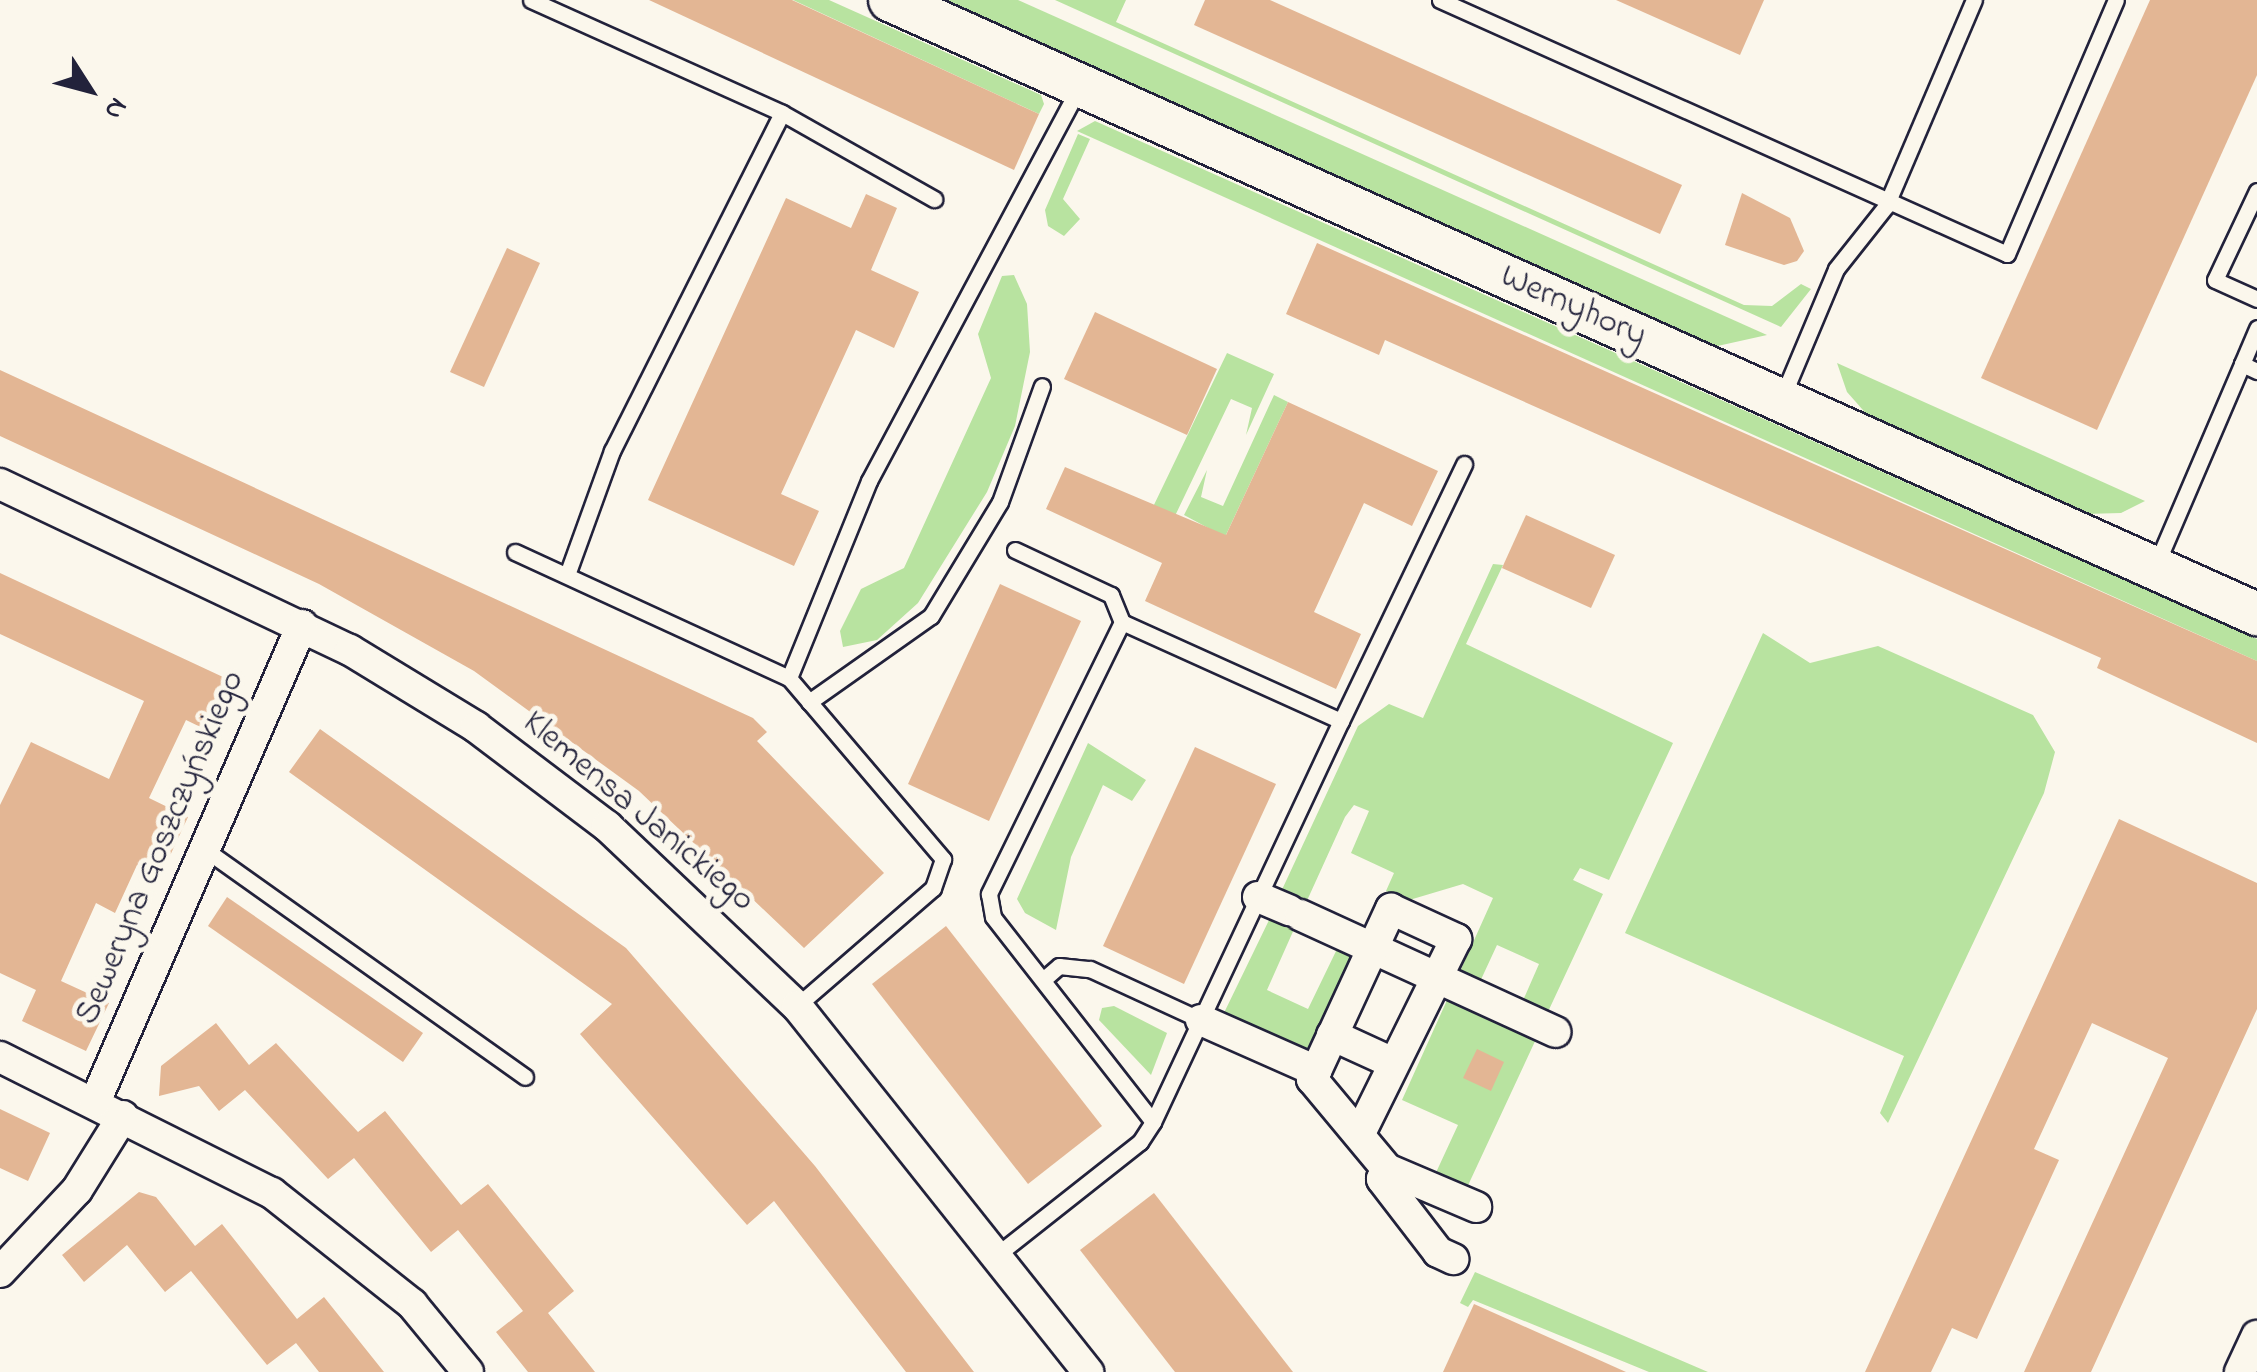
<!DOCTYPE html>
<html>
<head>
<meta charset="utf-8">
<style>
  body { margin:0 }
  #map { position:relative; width:2257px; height:1372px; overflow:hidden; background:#fbf7ec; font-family:"Indie Flower",sans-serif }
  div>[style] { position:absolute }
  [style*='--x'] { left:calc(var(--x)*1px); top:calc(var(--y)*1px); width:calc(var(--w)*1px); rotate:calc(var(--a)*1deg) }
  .green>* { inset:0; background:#b8e3a0 }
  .building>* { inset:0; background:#e3b694 }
  .roads { filter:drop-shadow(2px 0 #22223b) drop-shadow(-2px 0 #22223b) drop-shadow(0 2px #22223b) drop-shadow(0 -2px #22223b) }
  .lane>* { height:15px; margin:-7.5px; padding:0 7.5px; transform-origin:7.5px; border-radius:7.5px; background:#fbf7ec }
  .street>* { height:30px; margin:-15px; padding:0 15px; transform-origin:15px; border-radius:15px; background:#fbf7ec }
  .secondary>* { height:42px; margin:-21px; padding:0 21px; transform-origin:21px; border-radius:21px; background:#fbf7ec }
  span { translate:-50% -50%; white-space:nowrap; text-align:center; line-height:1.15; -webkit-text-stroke:10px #fbf7ec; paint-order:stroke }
  .street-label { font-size:35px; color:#22223b }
  .north { position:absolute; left:40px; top:40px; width:100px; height:100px; -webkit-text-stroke:8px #fbf7ec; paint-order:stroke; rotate:126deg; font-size:28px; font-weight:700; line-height:40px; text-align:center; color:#22223b }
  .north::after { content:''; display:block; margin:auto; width:35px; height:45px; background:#22223b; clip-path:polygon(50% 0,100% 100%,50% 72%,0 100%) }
</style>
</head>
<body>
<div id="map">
  <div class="green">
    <div style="clip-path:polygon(793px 0,829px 0,1041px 95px,1044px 104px,1039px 114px)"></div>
    <div style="clip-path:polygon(930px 0,1018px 0,1767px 335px,1713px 347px)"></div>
    <div style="clip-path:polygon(1055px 0,1126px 0,1116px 22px,1744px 305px,1772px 306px,1801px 284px,1811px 289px,1781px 327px)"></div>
    <div style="clip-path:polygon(1095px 121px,2257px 639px,2257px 661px,1077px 131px)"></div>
    <div style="clip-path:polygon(1078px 134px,1090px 139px,1063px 199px,1080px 219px,1064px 236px,1048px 226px,1045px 210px)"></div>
    <div style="clip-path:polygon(1014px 275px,1027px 304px,1030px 352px,1015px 426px,987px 492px,918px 603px,877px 640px,843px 647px,840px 631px,861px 589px,904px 568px,991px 378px,978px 334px,1002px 276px)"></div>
    <div style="clip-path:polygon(1227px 353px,1274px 374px,1246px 435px,1252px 408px,1231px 399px,1174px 518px,1152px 509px)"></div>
    <div style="clip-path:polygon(1837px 363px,2145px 501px,2121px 513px,2085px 514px,1870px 418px,1847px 392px)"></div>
    <div style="clip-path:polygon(1274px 395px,1288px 402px,1225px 537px,1184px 515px,1207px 470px,1201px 497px,1223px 506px)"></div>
    <div style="clip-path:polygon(1493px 564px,1503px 565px,1466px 644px,1673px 743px,1609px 880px,1580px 868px,1573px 880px,1603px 894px,1546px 1016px,1521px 1005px,1539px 964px,1497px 945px,1478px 986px,1458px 976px,1493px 898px,1463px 884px,1406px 901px,1386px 891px,1394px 873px,1351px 853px,1369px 811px,1354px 805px,1345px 817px,1305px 905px,1280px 894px,1358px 726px,1389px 704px,1423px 718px)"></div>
    <div style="clip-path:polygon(1763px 633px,1810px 663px,1878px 646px,2033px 715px,2055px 752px,2044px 793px,1888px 1123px,1880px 1113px,1904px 1056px,1625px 933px)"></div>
    <div style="clip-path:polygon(1088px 743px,1146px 780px,1132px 801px,1103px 785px,1071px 857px,1056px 930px,1025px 913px,1017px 899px)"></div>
    <div style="clip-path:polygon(1271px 916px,1295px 927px,1267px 990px,1308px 1009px,1338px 947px,1356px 955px,1309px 1056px,1222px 1017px)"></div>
    <div style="clip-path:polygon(1448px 998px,1537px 1037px,1464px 1194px,1433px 1179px,1458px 1125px,1402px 1100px)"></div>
    <div style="clip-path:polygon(1114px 1006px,1167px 1033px,1151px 1075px,1099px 1020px,1102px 1008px)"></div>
    <div style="clip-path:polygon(1475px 1272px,1708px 1372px,1649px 1372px,1473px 1300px,1468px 1307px,1460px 1303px)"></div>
  </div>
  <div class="building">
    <div style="clip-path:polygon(649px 0,792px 0,1039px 114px,1014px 170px)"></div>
    <div style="clip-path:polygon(1205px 0,1270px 0,1682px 185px,1660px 234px,1194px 25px)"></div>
    <div style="clip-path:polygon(1616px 0,1764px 0,1740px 55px)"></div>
    <div style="clip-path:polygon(2150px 0,2257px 0,2257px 75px,2097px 430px,1981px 378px)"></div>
    <div style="clip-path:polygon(1742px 193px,1790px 218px,1804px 251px,1797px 261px,1784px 265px,1725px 245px)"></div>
    <div style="clip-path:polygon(866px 194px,897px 208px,871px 270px,919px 292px,894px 348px,856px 330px,781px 494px,819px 511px,794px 566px,648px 500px,786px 198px,851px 228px)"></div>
    <div style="clip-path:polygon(1317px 243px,2257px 661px,2257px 743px,2097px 668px,2101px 658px,1385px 340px,1379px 355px,1286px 314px)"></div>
    <div style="clip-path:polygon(507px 248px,540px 263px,484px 387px,450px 372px)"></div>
    <div style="clip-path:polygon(1095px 312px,1217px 369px,1187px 435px,1064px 379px)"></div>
    <div style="clip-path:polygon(0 370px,753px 718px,767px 732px,757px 741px,884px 873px,804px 948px,639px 791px,474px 671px,319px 584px,0 436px)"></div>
    <div style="clip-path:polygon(1288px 402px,1438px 471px,1412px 526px,1364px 503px,1314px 612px,1361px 634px,1336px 689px,1145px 601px,1162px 563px,1046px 509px,1065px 467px,1226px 535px)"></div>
    <div style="clip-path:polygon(1526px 515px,1615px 555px,1591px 608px,1502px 568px)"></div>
    <div style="clip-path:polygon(0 573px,238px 684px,215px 734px,186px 720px,149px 798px,188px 817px,168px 860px,160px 856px,152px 872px,137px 865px,115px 913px,96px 903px,61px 981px,109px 1003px,86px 1051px,22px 1021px,36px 990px,0 973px,0 805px,31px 742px,109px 779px,144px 701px,0 634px)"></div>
    <div style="clip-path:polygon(1000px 584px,1081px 621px,989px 821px,908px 784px)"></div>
    <div style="clip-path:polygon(320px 729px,626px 948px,815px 1166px,974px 1372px,906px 1372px,774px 1201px,747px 1225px,580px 1034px,612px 1004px,289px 772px)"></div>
    <div style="clip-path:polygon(1195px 747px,1276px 784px,1184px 984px,1103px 946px)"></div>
    <div style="clip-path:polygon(2119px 819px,2257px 883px,2257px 1009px,2091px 1372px,2024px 1372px,2168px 1058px,2092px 1023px,2034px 1149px,2059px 1160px,1977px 1339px,1952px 1328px,1931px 1372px,1865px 1372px)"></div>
    <div style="clip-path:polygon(227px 897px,423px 1033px,403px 1062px,208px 926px)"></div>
    <div style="clip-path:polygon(946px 926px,1102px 1126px,1028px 1184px,872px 984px)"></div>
    <div style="clip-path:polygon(216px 1023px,249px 1065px,276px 1043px,358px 1132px,385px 1111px,461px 1205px,488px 1184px,574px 1291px,548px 1313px,595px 1372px,528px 1372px,496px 1332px,523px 1311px,458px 1230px,431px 1252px,354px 1158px,328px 1179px,245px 1090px,219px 1111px,199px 1086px,159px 1096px,161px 1066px)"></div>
    <div style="clip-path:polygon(1477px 1049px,1504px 1062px,1491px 1091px,1463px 1078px)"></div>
    <div style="clip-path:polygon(0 1109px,50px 1133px,28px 1181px,0 1168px)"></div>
    <div style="clip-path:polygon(139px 1192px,156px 1197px,195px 1246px,222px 1224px,297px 1319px,324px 1297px,384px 1372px,319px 1372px,296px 1343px,267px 1365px,191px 1271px,165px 1292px,127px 1245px,84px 1282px,62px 1255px)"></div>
    <div style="clip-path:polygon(1154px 1193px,1293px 1372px,1175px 1372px,1080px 1250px)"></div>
    <div style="clip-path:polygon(1474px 1304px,1626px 1372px,1443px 1372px)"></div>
  </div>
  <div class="roads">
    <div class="lane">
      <div style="--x:531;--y:0;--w:275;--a:24.2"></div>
      <div style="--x:782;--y:113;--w:175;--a:29.5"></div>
      <div style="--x:1440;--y:0;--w:621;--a:24.13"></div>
      <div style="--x:2007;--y:254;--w:276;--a:-66.8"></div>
      <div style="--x:2257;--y:191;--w:98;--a:115.3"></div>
      <div style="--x:2215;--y:280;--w:46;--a:24.3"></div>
      <div style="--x:2242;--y:364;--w:39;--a:-67"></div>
      <div style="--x:1781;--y:400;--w:142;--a:-67.2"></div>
      <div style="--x:1836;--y:269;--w:80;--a:-51.6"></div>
      <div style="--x:1886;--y:206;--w:224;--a:-66.9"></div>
      <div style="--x:1015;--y:550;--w:106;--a:25.1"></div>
      <div style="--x:1111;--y:595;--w:29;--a:68"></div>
      <div style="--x:1122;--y:622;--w:303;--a:116.1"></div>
      <div style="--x:989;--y:894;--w:23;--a:80"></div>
      <div style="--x:993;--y:917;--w:260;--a:52"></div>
      <div style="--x:515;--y:552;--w:302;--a:24.7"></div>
      <div style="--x:789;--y:678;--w:238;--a:49.6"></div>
      <div style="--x:943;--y:859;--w:31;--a:109"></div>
      <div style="--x:933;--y:888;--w:180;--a:139.1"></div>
      <div style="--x:2156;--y:565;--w:219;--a:-66.8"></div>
      <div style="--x:2242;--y:364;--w:17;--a:25"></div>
      <div style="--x:567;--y:575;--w:132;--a:-70.1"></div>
      <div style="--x:612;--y:451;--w:378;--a:-63.3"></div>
      <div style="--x:789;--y:678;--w:213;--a:-67.9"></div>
      <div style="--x:869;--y:481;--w:444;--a:-61.9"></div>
      <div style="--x:809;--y:702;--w:149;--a:-35.2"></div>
      <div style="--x:931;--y:616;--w:133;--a:-58.8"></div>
      <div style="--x:1000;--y:502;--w:123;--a:-70.1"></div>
      <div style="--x:1341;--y:721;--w:285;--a:-64.4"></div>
      <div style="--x:203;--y:848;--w:395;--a:35.4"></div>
      <div style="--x:1044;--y:979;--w:20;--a:-41"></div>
      <div style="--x:1059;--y:966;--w:31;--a:6"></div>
      <div style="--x:1090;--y:969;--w:122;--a:24.7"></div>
      <div style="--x:998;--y:1254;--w:181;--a:-38.3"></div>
      <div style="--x:1140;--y:1142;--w:24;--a:-57"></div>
      <div style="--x:1153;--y:1122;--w:443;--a:-64.9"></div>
      <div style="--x:1341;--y:721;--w:240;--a:-155.7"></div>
    </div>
    <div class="street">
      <div style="--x:0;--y:484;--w:387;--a:25.4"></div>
      <div style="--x:350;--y:650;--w:148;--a:31.4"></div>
      <div style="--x:476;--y:727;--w:164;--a:37.1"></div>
      <div style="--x:607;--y:826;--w:262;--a:43.5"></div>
      <div style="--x:797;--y:1006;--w:468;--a:51.5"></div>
      <div style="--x:1258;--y:897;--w:34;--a:23"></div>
      <div style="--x:1300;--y:915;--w:281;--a:24.6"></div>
      <div style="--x:1201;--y:1020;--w:126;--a:23.9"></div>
      <div style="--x:1316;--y:1071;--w:179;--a:-65.2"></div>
      <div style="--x:1391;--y:909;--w:72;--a:24.8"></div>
      <div style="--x:1456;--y:939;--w:216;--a:116.3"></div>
      <div style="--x:1332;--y:1035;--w:67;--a:24.7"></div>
      <div style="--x:0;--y:1057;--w:304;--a:26.6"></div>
      <div style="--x:272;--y:1193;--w:179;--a:38.4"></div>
      <div style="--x:412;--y:1304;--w:88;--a:50.5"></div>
      <div style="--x:1316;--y:1071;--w:9;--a:117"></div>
      <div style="--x:1312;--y:1079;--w:117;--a:50.2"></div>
      <div style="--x:1387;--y:1169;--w:97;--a:23.1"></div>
      <div style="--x:95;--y:1102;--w:520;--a:-66.54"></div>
      <div style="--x:1387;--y:1169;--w:11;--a:117"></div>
      <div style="--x:1382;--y:1179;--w:92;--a:52.5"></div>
      <div style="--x:1438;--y:1252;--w:17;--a:25"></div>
      <div style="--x:0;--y:1272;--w:112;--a:-46.8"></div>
      <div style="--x:77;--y:1190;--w:87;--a:-58.1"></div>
      <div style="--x:2240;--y:1372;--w:40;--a:-65"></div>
    </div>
    <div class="secondary">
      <div style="--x:890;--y:0;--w:1499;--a:24.19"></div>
    </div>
  </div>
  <div class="street-label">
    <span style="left:1573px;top:307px;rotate:24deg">Wernyhory</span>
    <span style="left:638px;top:812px;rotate:40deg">Klemensa Janickiego</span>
    <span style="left:161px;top:848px;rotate:-67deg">Seweryna Goszczyńskiego</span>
  </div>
  <div class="north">N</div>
</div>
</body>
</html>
